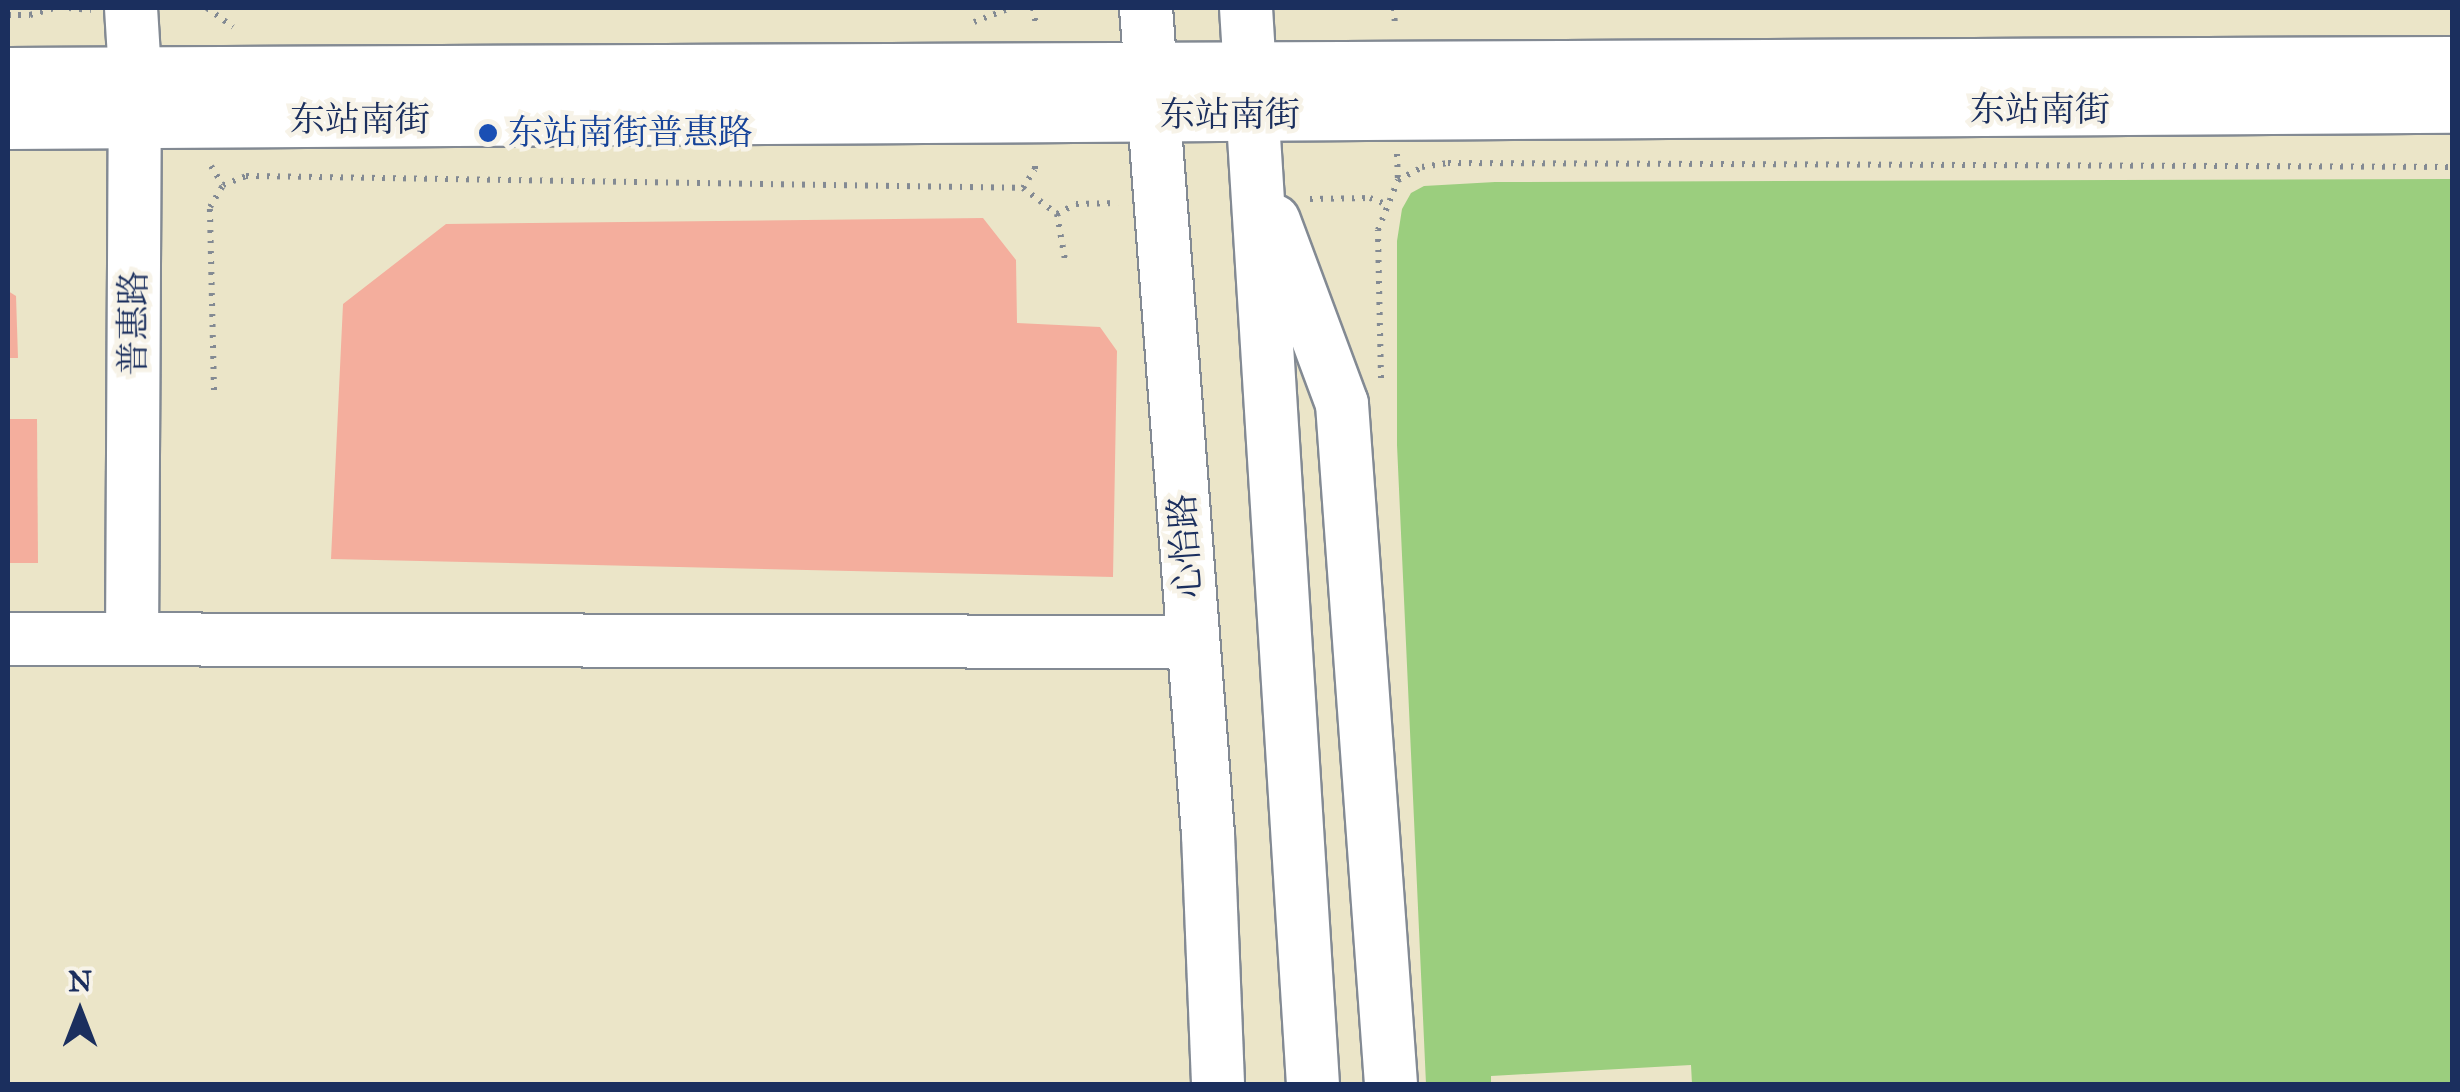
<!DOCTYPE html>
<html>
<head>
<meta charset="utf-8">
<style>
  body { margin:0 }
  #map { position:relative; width:2460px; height:1092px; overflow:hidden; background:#ebe5c8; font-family:"IM FELL Great Primer","Noto Serif SC",serif }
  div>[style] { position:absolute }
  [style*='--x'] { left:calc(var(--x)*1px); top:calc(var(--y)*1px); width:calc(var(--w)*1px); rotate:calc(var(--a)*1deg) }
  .green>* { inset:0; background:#9bce7e }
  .building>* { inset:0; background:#f4ae9d }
  .path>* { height:6px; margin-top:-3px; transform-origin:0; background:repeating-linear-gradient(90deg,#838a93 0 2.5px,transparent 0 10.5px) }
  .roads { filter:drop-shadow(2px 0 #838a93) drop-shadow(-2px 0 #838a93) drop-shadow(0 2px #838a93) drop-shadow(0 -2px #838a93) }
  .minor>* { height:52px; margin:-26px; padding:0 26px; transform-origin:26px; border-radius:26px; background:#fff }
  .dots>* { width:28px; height:28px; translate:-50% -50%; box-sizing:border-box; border:5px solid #f7f3e8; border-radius:50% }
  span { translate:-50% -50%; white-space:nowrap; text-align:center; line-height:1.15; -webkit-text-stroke:9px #f7f3e8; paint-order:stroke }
  .street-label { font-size:35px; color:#1b2f5e }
  .transit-label { font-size:35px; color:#164399 }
  .left { translate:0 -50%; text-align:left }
  .frame { position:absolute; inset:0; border:10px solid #1b2f5e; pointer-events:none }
  .north { position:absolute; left:30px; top:962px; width:100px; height:100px; -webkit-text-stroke:8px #f7f3e8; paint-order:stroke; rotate:0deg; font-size:28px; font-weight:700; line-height:40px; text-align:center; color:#1b2f5e }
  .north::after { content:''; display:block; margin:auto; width:35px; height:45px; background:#1b2f5e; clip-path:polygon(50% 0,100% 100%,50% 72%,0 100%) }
</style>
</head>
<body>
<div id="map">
  <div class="green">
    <div style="clip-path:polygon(1456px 8px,2303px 8px,2303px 9px,1461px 9px)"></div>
    <div style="clip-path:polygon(2452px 179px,2452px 1084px,1692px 1084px,1691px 1065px,1491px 1076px,1491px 1084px,1426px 1084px,1397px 445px,1397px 241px,1402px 209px,1411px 193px,1424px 186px,1495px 182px)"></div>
  </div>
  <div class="building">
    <div style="clip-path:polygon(983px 218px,1016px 260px,1017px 323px,1100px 327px,1117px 351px,1113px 577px,331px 559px,343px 304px,446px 224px)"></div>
    <div style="clip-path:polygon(8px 291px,16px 296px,18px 358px,8px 358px)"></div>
    <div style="clip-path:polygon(8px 419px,37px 419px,38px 563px,8px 563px)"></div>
  </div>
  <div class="path">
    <div style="--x:69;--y:8;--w:22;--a:5"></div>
    <div style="--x:207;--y:8;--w:32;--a:36"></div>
    <div style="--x:1033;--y:8;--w:17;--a:80"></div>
    <div style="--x:1394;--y:8;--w:18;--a:87"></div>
    <div style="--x:8;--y:15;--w:22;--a:0"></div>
    <div style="--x:30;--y:15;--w:25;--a:-16"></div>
    <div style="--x:974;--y:22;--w:39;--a:-21"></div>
    <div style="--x:1397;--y:154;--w:26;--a:88"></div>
    <div style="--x:211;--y:166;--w:22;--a:58"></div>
    <div style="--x:1023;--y:188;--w:22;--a:-58"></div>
    <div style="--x:1035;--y:169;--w:11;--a:-90"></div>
    <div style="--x:1310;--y:199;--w:60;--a:-1"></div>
    <div style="--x:1370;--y:198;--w:17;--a:21"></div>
    <div style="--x:1057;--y:214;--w:21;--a:-28"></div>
    <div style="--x:1076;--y:204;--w:42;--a:-1.4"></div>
    <div style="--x:1381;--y:378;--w:148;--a:-91.2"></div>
    <div style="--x:1378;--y:230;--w:54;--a:-68.2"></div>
    <div style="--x:1398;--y:180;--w:27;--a:-28"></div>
    <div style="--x:1422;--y:167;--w:26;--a:-9"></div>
    <div style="--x:1448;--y:163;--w:1004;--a:0.23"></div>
    <div style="--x:214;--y:390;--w:183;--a:-91.3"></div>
    <div style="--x:210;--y:207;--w:26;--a:-59"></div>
    <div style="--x:223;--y:185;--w:25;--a:-21"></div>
    <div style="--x:246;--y:176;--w:777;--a:0.88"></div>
    <div style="--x:1023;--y:188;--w:43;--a:37.4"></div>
    <div style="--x:1057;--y:214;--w:47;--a:80.1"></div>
  </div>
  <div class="roads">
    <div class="minor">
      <div style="--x:131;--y:8;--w:66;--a:86.5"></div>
      <div style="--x:135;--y:74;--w:565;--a:90.3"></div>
      <div style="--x:1146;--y:8;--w:828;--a:85.71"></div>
      <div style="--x:1208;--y:834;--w:250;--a:87.7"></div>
      <div style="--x:1246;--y:8;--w:1078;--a:86.44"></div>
      <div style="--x:8;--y:74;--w:2444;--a:-0.26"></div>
      <div style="--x:8;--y:123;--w:2444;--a:-0.38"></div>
      <div style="--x:1274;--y:221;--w:195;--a:69.6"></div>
      <div style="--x:1342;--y:404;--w:682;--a:85.88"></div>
      <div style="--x:8;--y:639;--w:1185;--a:0.15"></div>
    </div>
  </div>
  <div class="dots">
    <div style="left:488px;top:133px;background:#1a4fb4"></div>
  </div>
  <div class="street-label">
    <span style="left:2040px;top:110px">东站南街</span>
    <span style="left:1230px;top:115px">东站南街</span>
    <span style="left:360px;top:120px">东站南街</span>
    <span style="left:134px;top:323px;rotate:-90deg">普惠路</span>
    <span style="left:1186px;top:546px;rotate:-94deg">心怡路</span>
  </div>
  <div class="transit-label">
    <span class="left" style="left:508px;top:133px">东站南街普惠路</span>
  </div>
  <div class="frame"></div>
  <div class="north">N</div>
</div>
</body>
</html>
